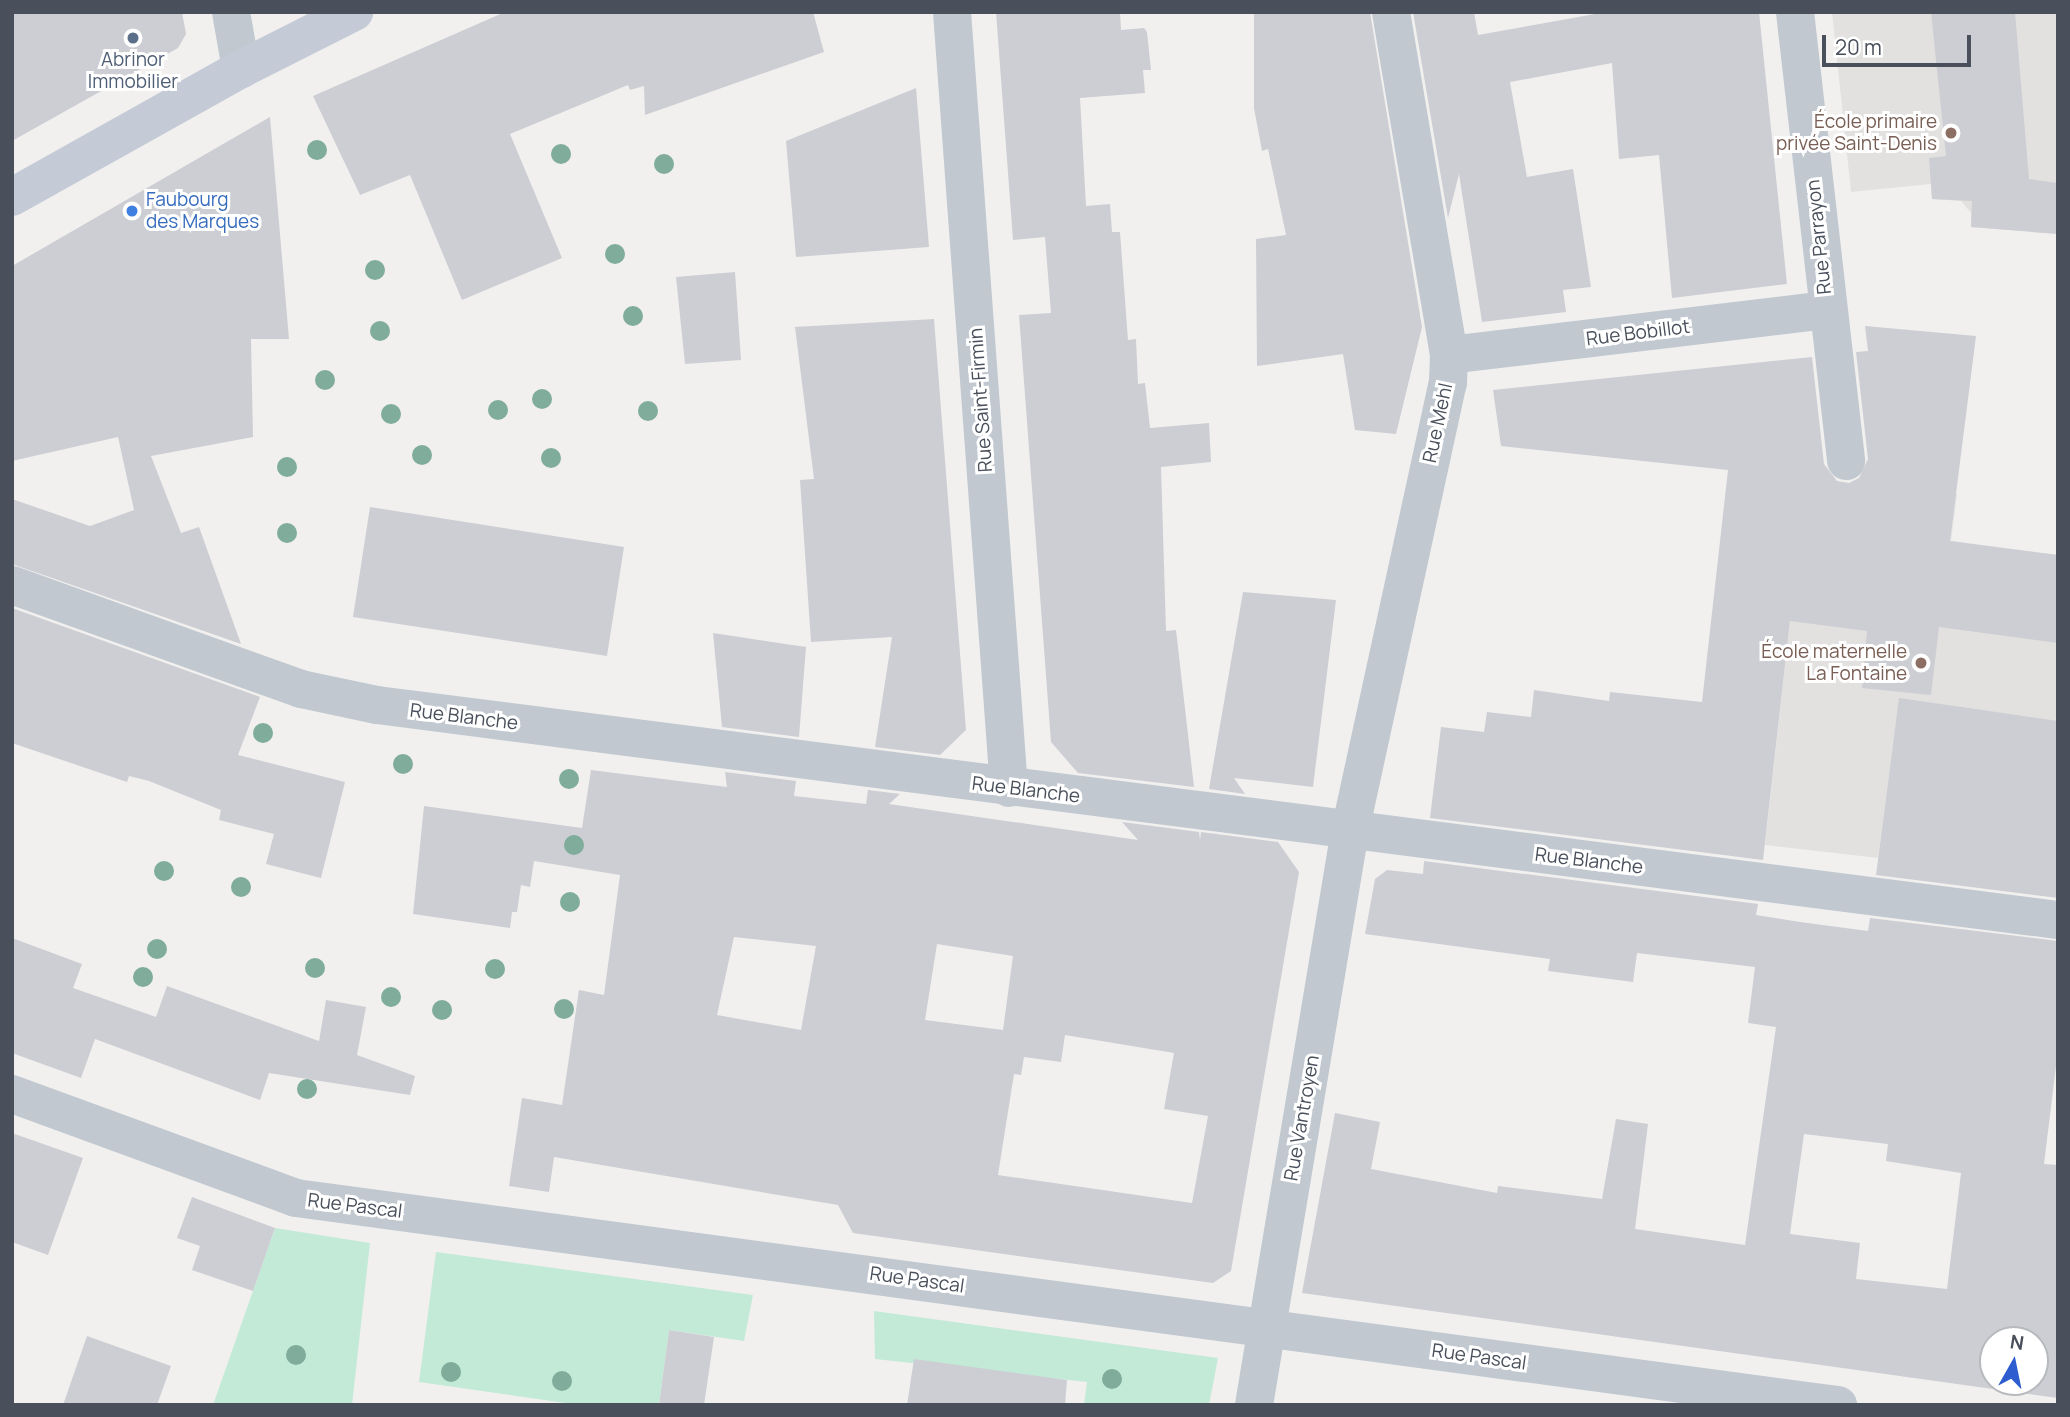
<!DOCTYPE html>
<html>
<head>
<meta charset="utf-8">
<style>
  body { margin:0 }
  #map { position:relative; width:2070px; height:1417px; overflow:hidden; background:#f1f0ef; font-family:Manrope,sans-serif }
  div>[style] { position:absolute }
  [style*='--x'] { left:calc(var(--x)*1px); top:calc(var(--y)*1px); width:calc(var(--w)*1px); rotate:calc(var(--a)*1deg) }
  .education>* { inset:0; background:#e2e1e0 }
  .green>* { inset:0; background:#c3ead7 }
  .building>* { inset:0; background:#cdced3 }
  .street>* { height:38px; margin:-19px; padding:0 19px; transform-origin:19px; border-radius:19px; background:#c1c8cf }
  .secondary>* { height:38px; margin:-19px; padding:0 19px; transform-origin:19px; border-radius:19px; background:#c4cad6 }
  .trees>* { width:20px; height:20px; margin:-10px; border-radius:50%; background:#7fac9b }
  .dots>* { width:19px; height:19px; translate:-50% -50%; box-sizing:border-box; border:4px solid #fff; border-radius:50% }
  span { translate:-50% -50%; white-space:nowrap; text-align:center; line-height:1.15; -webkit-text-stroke:6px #fff; paint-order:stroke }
  .service-label { font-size:19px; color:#4e5e75 }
  .education-label { font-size:19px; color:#785e54 }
  .right { translate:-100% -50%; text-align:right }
  .shop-label { font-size:19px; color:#366cbe }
  .left { translate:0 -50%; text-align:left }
  .street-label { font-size:19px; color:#49505b }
  .frame { position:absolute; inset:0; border:14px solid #49505b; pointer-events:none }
  .north { position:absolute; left:1979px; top:1326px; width:70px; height:70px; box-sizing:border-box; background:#fff; border:2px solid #b6b9bd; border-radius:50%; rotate:9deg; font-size:19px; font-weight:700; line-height:28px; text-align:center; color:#49505b }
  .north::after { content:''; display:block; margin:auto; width:24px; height:32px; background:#2d5dce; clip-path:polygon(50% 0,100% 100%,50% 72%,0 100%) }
  .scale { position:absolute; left:1822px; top:35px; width:149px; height:32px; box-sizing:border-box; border:4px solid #49505b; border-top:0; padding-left:9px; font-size:21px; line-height:24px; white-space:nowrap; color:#49505b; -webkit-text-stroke:5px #fff; paint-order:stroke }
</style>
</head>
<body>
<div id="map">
  <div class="education">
    <div style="clip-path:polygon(1832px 12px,2058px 12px,2058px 234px,1971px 227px,1971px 213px,1961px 201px,1932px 199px,1931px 184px,1851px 192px)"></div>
    <div style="clip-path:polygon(1806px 479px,1957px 494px,1951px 541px,2058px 555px,2058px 745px,1896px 723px,1878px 858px,1765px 845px)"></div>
  </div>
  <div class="green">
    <div style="clip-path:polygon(275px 1228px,370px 1243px,352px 1405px,213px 1405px)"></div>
    <div style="clip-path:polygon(436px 1252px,753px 1295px,744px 1341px,669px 1330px,659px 1405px,579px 1405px,419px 1382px)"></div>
    <div style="clip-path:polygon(874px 1311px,1218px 1358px,1209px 1405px,1084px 1405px,1087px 1382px,875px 1359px)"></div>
  </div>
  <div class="building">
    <div style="clip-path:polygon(12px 12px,182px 12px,186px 34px,178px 48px,12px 141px)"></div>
    <div style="clip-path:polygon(505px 12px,813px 12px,824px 52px,645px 115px,644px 86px,630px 90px,628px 85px,510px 134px,562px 258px,462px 300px,410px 175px,360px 195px,313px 96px)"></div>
    <div style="clip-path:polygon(996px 12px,1120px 12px,1121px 30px,1144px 28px,1147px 32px,1151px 70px,1143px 70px,1145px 93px,1080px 98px,1086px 206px,1110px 204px,1112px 232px,1120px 232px,1128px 340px,1136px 339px,1138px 384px,1145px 383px,1150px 428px,1209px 423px,1211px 462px,1161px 467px,1166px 631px,1176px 630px,1194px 787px,1078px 773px,1051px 742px,1019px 315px,1051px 313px,1045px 237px,1013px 240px)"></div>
    <div style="clip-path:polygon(1254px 12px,1370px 12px,1422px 327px,1396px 434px,1355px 430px,1343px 354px,1257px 366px,1256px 239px,1286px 235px,1268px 149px,1262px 151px,1254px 108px)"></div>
    <div style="clip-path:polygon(1413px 12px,1474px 12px,1478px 35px,1606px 12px,1759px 12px,1787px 284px,1672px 298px,1659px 155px,1619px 159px,1612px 63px,1510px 82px,1527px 177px,1573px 169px,1591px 287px,1563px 290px,1566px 312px,1482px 322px,1459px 174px,1448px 218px)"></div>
    <div style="clip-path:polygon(1931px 12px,2015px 12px,2029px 179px,2058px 183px,2058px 234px,1971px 227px,1972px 201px,1932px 199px,1929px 158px,1946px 156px)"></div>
    <div style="clip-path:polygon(916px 88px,929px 247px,796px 257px,786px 141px)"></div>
    <div style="clip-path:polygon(270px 117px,289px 339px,251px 339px,253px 437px,151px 456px,181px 533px,199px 527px,241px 644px,12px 564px,12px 499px,90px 526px,134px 510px,118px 437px,12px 461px,12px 266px)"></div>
    <div style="clip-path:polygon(735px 272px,741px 360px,685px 364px,676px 277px)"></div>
    <div style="clip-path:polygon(934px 319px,966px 730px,940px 755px,875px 747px,892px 637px,811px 642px,800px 480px,814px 479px,795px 327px)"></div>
    <div style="clip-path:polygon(1865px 326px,1976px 336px,1950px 541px,2058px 555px,2058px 643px,1939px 627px,1931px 695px,1862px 688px,1867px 631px,1790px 621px,1763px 860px,1430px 818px,1441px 727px,1484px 732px,1487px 712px,1531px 717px,1534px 690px,1609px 701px,1610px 692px,1702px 702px,1728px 470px,1501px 446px,1493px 390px,1812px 357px,1824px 464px,1837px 481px,1849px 483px,1859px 478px,1868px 459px,1856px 352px,1868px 351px)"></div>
    <div style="clip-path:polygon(370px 507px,624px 547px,607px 656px,353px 617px)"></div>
    <div style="clip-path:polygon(1243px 592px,1336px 600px,1313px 787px,1234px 778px,1245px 794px,1209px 789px)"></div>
    <div style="clip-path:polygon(12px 608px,260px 697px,238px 755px,345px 782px,321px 878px,266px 864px,274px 834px,219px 820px,221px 810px,149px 781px,129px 776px,127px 782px,12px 743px)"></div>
    <div style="clip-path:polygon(713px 633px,806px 647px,799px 737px,722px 727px)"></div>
    <div style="clip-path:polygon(1899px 698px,2058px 721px,2058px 898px,1876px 875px)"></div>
    <div style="clip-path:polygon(evenodd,591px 770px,727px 787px,725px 772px,796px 781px,794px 796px,866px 804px,868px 790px,900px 794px,889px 804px,1138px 840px,1122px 822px,1199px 832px,1200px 840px,1201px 832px,1278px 842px,1299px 872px,1231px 1271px,1213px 1283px,853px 1233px,838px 1205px,554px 1157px,549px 1192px,509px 1186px,522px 1098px,562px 1105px,579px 990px,604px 995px,620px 875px,534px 861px,530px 887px,521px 885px,517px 912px,512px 912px,510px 928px,413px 914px,424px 806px,582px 828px,591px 770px,734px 937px,816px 946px,801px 1030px,717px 1015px,734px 937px,591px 770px,937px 944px,1013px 956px,1003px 1030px,925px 1020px,937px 944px,591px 770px,1065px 1035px,1174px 1053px,1164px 1109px,1208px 1116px,1192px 1203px,998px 1175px,1014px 1074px,1021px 1075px,1024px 1057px,1061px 1062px,1065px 1035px)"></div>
    <div style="clip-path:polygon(evenodd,1424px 861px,1758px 904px,1756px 915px,1800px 922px,1868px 931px,1870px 918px,2058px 941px,2058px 1050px,2044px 1164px,2058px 1165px,2058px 1398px,1302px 1293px,1335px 1113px,1380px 1122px,1371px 1169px,1497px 1193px,1498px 1186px,1602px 1199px,1616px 1119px,1648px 1124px,1635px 1229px,1745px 1245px,1776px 1027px,1748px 1023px,1755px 967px,1637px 953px,1633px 982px,1548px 971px,1550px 959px,1365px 934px,1375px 879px,1387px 870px,1423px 874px,1424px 861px,1804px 1134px,1888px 1144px,1886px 1161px,1961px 1173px,1947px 1289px,1856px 1279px,1860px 1243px,1790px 1234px,1804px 1134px,1424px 861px,1993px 1340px,2035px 1340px,2035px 1382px,1993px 1382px,1993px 1340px)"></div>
    <div style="clip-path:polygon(12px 938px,82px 964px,73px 988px,156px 1017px,167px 986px,319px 1041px,326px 1000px,366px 1007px,357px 1055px,415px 1076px,410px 1095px,269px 1073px,260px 1100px,95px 1039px,81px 1078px,12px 1053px)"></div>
    <div style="clip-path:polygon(12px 1133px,83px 1158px,48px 1255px,12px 1242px)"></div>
    <div style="clip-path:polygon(192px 1197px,275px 1228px,253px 1291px,192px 1270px,200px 1246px,177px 1238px)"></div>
    <div style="clip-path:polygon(669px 1330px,714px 1337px,704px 1405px,659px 1405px)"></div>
    <div style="clip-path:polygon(87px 1336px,171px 1366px,157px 1405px,63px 1405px)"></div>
    <div style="clip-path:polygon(914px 1359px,1067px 1380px,1065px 1405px,907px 1405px)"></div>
  </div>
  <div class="street">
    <div style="--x:231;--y:12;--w:58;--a:80"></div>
    <div style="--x:952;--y:12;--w:778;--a:85.8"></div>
    <div style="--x:1795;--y:12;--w:452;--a:83.5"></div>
    <div style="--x:1449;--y:355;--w:381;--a:-6.8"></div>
    <div style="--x:12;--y:585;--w:307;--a:19.8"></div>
    <div style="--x:301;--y:689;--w:78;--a:11.9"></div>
    <div style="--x:377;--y:705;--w:1695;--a:7.29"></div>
    <div style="--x:12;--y:1094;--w:302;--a:20.1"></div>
    <div style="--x:296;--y:1198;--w:1556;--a:7.65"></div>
    <div style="--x:1254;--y:1405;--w:582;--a:-80.51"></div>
    <div style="--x:1350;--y:831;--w:459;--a:-77.7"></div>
    <div style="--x:1448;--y:383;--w:28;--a:-88"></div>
    <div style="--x:1449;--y:355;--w:348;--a:-99.6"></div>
  </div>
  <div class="secondary">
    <div style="--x:12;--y:197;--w:262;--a:-29.2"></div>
    <div style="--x:241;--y:69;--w:127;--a:-26.8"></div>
  </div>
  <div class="trees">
    <div style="left:317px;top:150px"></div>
    <div style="left:561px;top:154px"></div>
    <div style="left:664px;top:164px"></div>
    <div style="left:615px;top:254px"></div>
    <div style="left:375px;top:270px"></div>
    <div style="left:633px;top:316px"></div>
    <div style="left:380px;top:331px"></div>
    <div style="left:325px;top:380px"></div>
    <div style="left:542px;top:399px"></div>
    <div style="left:498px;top:410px"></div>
    <div style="left:648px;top:411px"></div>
    <div style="left:391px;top:414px"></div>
    <div style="left:422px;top:455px"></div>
    <div style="left:551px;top:458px"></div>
    <div style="left:287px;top:467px"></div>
    <div style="left:287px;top:533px"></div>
    <div style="left:263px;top:733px"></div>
    <div style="left:403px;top:764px"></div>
    <div style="left:569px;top:779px"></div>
    <div style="left:574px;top:845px"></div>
    <div style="left:164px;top:871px"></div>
    <div style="left:241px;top:887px"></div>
    <div style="left:570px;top:902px"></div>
    <div style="left:157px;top:949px"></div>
    <div style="left:315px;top:968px"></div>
    <div style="left:495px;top:969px"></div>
    <div style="left:143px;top:977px"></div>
    <div style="left:391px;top:997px"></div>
    <div style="left:564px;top:1009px"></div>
    <div style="left:442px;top:1010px"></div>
    <div style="left:307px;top:1089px"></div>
    <div style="left:296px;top:1355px"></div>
    <div style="left:451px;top:1372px"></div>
    <div style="left:1112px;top:1379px"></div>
    <div style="left:562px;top:1381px"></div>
  </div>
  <div class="dots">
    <div style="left:133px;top:38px;background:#5c6f8a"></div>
    <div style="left:1951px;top:133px;background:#8d6e63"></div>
    <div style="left:132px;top:211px;background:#3f7fe0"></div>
    <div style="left:1921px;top:663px;background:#8d6e63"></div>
  </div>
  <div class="service-label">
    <span style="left:133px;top:71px">Abrinor<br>Immobilier</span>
  </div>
  <div class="education-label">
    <span class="right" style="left:1937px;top:133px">École primaire<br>privée Saint-Denis</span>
    <span class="right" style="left:1907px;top:663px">École maternelle<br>La Fontaine</span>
  </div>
  <div class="shop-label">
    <span class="left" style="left:146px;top:211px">Faubourg<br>des Marques</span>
  </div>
  <div class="street-label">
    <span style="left:1819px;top:237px;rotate:-96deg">Rue Parrayon</span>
    <span style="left:1638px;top:333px;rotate:-7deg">Rue Bobillot</span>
    <span style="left:981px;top:400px;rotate:-94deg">Rue Saint-Firmin</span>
    <span style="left:1438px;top:423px;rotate:-78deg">Rue Mehl</span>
    <span style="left:464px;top:717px;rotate:7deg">Rue Blanche</span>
    <span style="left:1026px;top:790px;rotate:7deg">Rue Blanche</span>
    <span style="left:1589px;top:861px;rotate:7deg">Rue Blanche</span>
    <span style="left:1302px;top:1118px;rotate:-80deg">Rue Vantroyen</span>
    <span style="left:355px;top:1206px;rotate:7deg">Rue Pascal</span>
    <span style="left:917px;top:1280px;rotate:8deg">Rue Pascal</span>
    <span style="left:1479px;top:1357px;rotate:8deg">Rue Pascal</span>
  </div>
  <div class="frame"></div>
  <div class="north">N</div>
  <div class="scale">20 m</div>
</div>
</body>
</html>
